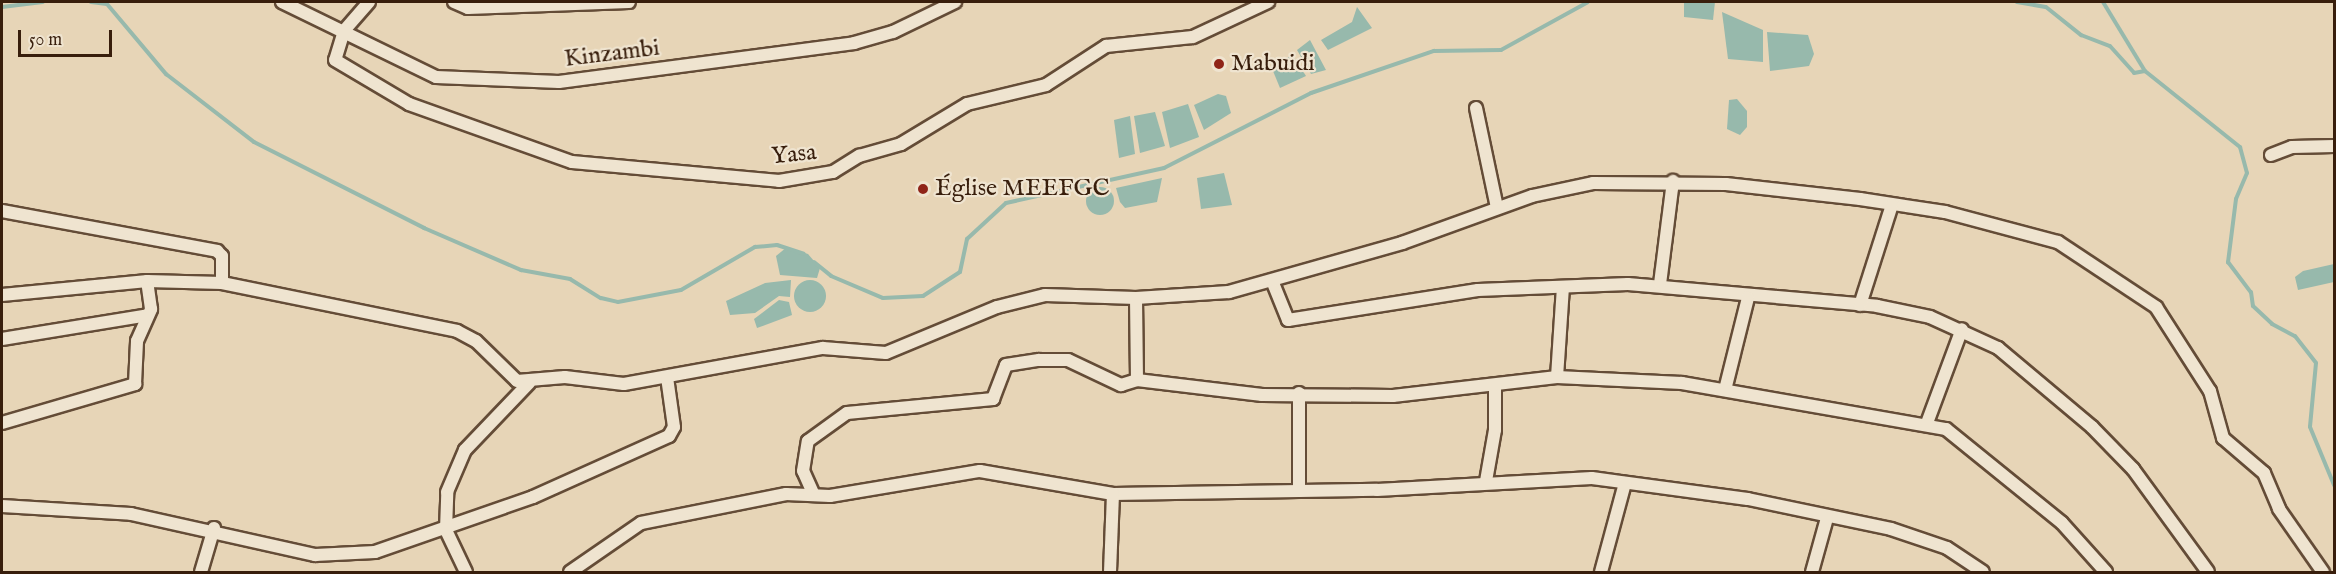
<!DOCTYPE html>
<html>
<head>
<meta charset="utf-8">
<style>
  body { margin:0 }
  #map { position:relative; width:2336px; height:574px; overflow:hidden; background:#e7d5b7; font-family:"IM FELL English",serif }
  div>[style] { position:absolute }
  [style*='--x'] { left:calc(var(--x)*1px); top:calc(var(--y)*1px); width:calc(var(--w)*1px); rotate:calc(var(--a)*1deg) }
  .water>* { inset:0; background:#97b9ac }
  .round { border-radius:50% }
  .stream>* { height:4px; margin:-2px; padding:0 2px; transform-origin:2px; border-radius:2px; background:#97b9ac }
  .roads { filter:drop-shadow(2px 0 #644c37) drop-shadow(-2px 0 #644c37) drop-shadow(0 2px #644c37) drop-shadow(0 -2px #644c37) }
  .street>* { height:12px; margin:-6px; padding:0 6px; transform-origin:6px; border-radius:6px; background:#efe4d0 }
  .dots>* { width:16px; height:16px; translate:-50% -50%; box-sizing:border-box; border:3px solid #efe4d0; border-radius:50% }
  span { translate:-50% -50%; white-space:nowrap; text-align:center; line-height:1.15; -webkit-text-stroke:4.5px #efe4d0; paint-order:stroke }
  .street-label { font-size:24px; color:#381e0c }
  .poi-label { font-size:24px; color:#381e0c }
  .left { translate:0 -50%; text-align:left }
  .frame { position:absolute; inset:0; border:3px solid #381e0c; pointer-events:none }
  .scale { position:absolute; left:18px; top:30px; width:94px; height:27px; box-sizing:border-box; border:3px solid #381e0c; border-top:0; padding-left:8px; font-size:18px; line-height:21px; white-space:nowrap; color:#381e0c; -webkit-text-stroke:4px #efe4d0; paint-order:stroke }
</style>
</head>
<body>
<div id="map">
  <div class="water">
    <div style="clip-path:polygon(1684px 2px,1715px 2px,1713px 20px,1684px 17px)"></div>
    <div style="clip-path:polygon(1357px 7px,1372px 28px,1328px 50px,1321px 40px,1352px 22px)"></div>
    <div style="clip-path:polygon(1722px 12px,1763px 30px,1763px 62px,1728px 59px)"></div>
    <div style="clip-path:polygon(1767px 32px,1808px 35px,1814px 54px,1809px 66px,1770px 71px)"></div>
    <div style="clip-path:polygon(1310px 40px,1326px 70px,1311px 74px,1297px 50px)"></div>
    <div style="clip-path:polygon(1292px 54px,1306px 76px,1280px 88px,1273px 71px)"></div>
    <div style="clip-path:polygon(1218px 94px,1226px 96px,1231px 113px,1204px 130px,1194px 105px)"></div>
    <div style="clip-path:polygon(1737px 99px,1747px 111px,1747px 127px,1740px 135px,1727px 129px,1729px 100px)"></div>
    <div style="clip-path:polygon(1188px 104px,1199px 137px,1170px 148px,1162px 112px)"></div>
    <div style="clip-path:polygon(1155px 112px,1165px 146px,1140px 153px,1134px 116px)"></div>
    <div style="clip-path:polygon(1130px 116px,1135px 154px,1119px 158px,1114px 120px)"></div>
    <div style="clip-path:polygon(1224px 173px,1232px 205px,1201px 209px,1197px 178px)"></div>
    <div style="clip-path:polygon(1162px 178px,1157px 202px,1125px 208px,1120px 202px,1116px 188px)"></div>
    <div class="round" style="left:1086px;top:187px;width:28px;height:28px"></div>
    <div style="clip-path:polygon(787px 247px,808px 254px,820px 268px,817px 278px,780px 275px,776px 256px)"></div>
    <div style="clip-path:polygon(2334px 264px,2334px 282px,2298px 290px,2295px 277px,2303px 271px)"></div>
    <div class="round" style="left:794px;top:280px;width:32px;height:32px"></div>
    <div style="clip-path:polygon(791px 280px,790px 297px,779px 296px,755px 313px,730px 315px,726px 301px,765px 283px)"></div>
    <div style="clip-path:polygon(779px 300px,789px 302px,792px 315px,757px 328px,754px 319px)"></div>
  </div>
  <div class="stream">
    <div style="--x:91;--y:2;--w:16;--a:7"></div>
    <div style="--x:107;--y:4;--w:92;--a:49.9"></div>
    <div style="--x:166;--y:74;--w:111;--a:37.7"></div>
    <div style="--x:254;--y:142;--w:191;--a:26.8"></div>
    <div style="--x:424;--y:228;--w:106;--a:23.4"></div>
    <div style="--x:521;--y:270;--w:50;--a:10.4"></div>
    <div style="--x:570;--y:279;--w:36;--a:32"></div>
    <div style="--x:601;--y:298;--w:17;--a:13"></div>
    <div style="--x:618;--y:302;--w:64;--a:-10.8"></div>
    <div style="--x:681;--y:290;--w:86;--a:-30.2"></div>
    <div style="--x:755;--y:247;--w:22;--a:-5"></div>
    <div style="--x:777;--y:245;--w:28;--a:18"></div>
    <div style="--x:2017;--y:2;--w:29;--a:10"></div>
    <div style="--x:2046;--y:7;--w:45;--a:38.7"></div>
    <div style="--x:2081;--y:35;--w:31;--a:21"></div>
    <div style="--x:2110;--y:46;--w:36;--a:48"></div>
    <div style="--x:2134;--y:73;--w:11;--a:-10"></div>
    <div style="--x:2145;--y:71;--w:122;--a:38.7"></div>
    <div style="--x:2240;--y:147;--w:27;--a:75"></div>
    <div style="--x:2247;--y:173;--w:28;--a:113"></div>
    <div style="--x:2236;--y:199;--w:64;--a:97.2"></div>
    <div style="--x:2228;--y:262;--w:38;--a:53"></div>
    <div style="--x:2251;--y:292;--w:14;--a:82"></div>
    <div style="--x:2253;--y:306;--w:26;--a:43"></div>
    <div style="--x:2272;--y:324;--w:26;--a:28"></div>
    <div style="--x:2295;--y:336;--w:34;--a:52"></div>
    <div style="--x:2316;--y:363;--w:64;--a:95.4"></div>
    <div style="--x:2310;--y:427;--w:63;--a:67.5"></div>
    <div style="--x:2103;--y:2;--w:81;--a:58.7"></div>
    <div style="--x:2;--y:7;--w:41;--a:-7"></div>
    <div style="--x:814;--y:262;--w:22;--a:39"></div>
    <div style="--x:831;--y:276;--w:56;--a:22.9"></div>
    <div style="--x:883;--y:298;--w:40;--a:-2.9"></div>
    <div style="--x:923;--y:296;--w:44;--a:-33"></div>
    <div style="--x:960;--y:272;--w:34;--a:-78"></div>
    <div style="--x:967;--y:239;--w:53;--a:-42.7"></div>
    <div style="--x:1006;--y:203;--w:162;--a:-12.5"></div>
    <div style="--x:1164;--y:168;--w:165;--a:-27"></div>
    <div style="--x:1311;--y:93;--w:130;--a:-18.9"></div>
    <div style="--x:1434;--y:51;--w:67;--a:-0.9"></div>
    <div style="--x:1501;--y:50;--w:99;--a:-28.9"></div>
  </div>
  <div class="roads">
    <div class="street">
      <div style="--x:282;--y:2;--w:171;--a:26"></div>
      <div style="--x:436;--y:77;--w:123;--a:2.3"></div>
      <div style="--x:559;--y:82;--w:298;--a:-7.5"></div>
      <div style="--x:854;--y:43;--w:41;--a:-15.8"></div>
      <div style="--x:893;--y:32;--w:69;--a:-25.8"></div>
      <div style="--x:369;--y:2;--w:38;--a:131"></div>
      <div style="--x:344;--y:31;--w:30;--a:107"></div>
      <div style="--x:335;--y:60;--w:86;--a:30.7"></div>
      <div style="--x:409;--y:104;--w:173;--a:19.6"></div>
      <div style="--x:572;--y:162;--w:208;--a:5.2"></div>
      <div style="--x:779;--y:181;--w:55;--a:-9.5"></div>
      <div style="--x:833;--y:172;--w:31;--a:-32"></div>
      <div style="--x:859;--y:156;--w:44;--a:-15.9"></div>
      <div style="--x:901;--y:144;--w:77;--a:-31.2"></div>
      <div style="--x:967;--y:104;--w:81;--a:-13.5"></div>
      <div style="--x:1046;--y:85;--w:72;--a:-33"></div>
      <div style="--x:1106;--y:46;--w:87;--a:-5.9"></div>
      <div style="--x:1193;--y:37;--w:83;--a:-25"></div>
      <div style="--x:454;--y:2;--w:15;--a:23"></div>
      <div style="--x:468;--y:8;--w:161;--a:-2.1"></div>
      <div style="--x:1476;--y:108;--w:102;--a:78.1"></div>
      <div style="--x:2271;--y:155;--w:22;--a:-21"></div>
      <div style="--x:2292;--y:147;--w:42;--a:-1.4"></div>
      <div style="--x:2;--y:211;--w:219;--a:10.5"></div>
      <div style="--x:217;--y:251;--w:7;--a:45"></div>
      <div style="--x:222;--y:256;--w:27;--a:90"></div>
      <div style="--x:1273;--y:283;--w:40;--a:68"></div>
      <div style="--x:1288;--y:320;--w:192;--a:-9"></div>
      <div style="--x:1478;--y:290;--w:150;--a:-2.3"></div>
      <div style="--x:1628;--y:284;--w:250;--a:5"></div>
      <div style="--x:1877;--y:306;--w:54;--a:11.7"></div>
      <div style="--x:1930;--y:317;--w:75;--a:24.5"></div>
      <div style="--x:1998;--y:348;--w:123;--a:40"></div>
      <div style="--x:2092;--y:427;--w:59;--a:45.7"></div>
      <div style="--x:2133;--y:469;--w:127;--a:53.9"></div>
      <div style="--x:1660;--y:284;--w:104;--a:-82.8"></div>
      <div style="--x:2;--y:295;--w:146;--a:-5.5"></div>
      <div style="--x:147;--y:281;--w:75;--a:1.5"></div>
      <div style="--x:222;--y:283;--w:240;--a:11.5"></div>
      <div style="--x:457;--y:331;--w:21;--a:28"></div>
      <div style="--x:476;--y:341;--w:57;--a:44.3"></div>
      <div style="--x:517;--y:381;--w:48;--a:-4.8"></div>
      <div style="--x:565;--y:377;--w:59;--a:6.8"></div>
      <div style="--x:624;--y:384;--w:202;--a:-10.3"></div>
      <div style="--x:823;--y:348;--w:63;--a:4.5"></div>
      <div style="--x:886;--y:353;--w:120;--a:-22.5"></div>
      <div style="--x:997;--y:307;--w:49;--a:-14"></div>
      <div style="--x:1045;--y:295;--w:91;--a:1.9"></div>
      <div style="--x:1136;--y:298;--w:93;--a:-3.7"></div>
      <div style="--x:1229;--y:292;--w:180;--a:-15.8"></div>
      <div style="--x:1402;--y:243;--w:138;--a:-19.9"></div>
      <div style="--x:1532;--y:196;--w:62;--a:-12"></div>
      <div style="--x:1593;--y:183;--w:133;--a:0.4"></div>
      <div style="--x:1726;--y:184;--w:135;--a:6.4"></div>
      <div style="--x:1860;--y:199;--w:86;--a:8.7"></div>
      <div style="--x:1945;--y:212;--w:117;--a:14.9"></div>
      <div style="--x:2058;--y:242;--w:118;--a:33.6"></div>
      <div style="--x:2156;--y:307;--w:100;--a:57.3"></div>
      <div style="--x:2210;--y:391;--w:49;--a:74.5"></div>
      <div style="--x:2223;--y:438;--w:54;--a:40.5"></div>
      <div style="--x:2264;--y:473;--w:39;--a:67"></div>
      <div style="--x:2279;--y:509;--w:77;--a:55.1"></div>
      <div style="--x:1136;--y:298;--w:82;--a:89.3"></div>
      <div style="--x:1860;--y:305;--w:105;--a:-72.3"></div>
      <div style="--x:2;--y:339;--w:148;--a:-9.3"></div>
      <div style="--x:1557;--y:377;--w:90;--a:-86.2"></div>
      <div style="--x:1725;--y:390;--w:95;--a:-76"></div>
      <div style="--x:2;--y:423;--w:139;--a:-16.3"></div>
      <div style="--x:135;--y:384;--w:43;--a:-87.3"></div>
      <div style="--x:137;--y:341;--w:35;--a:-66"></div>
      <div style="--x:151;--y:309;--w:28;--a:-98"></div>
      <div style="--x:1927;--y:423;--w:100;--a:-69.6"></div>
      <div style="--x:1486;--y:481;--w:52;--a:-80"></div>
      <div style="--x:1495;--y:430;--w:44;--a:-90"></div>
      <div style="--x:1299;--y:491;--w:98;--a:-90"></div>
      <div style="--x:813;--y:493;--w:24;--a:-114"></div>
      <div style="--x:803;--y:471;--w:30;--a:-81"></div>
      <div style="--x:808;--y:441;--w:48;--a:-35.7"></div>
      <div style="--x:847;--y:413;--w:147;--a:-5.5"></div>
      <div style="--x:993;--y:399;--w:36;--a:-69"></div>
      <div style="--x:1006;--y:365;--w:33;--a:-9"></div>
      <div style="--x:1039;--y:360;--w:29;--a:0"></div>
      <div style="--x:1068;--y:360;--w:59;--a:25.3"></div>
      <div style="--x:1121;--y:385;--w:17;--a:-17"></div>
      <div style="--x:1137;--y:380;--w:126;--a:6.8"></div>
      <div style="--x:1262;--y:395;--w:131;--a:0.4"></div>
      <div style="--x:1393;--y:396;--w:165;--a:-6.6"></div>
      <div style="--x:1557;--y:377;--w:125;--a:2.7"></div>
      <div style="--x:1682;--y:383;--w:268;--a:9.9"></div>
      <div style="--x:1946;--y:429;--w:149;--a:39"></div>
      <div style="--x:2062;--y:523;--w:66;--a:48.1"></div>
      <div style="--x:2;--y:506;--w:129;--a:3.5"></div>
      <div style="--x:131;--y:514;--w:189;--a:12.6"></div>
      <div style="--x:315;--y:555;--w:60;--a:-2.9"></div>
      <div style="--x:375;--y:552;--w:167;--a:-19.2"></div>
      <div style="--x:533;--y:497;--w:149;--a:-24.2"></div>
      <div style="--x:669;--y:436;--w:10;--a:-61"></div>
      <div style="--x:674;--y:427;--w:50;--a:-98"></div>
      <div style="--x:201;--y:572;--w:46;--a:-73.5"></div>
      <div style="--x:466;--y:572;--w:47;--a:-115.5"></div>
      <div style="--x:446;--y:530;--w:38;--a:-88"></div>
      <div style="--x:447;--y:492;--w:46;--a:-66.8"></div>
      <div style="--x:465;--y:450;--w:93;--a:-46.3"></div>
      <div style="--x:570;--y:572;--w:86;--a:-34.6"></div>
      <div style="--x:641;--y:523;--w:148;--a:-11.3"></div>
      <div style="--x:786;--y:494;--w:44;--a:2.6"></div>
      <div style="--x:830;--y:496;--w:152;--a:-9.5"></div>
      <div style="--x:980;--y:471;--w:135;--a:9.8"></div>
      <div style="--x:1113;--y:494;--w:264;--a:-0.9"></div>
      <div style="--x:1377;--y:490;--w:215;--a:-3.2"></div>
      <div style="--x:1592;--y:478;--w:157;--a:7.7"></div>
      <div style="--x:1748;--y:499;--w:146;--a:11.8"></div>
      <div style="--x:1891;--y:529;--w:59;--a:18.7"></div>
      <div style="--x:1947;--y:548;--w:43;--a:33.7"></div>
      <div style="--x:1110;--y:572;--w:78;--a:-87.8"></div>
      <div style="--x:1601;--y:572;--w:92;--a:-74.9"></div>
      <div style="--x:1812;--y:572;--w:56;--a:-74.5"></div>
    </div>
  </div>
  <div class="dots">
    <div style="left:1219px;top:64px;background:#8f2418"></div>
    <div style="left:923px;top:189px;background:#8f2418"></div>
  </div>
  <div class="street-label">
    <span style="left:612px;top:54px;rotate:-7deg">Kinzambi</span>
    <span style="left:794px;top:155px;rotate:-6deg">Yasa</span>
  </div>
  <div class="poi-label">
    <span class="left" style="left:1231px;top:64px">Mabuidi</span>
    <span class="left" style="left:935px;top:189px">Église MEEFGC</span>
  </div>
  <div class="frame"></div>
  <div class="scale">50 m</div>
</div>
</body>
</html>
